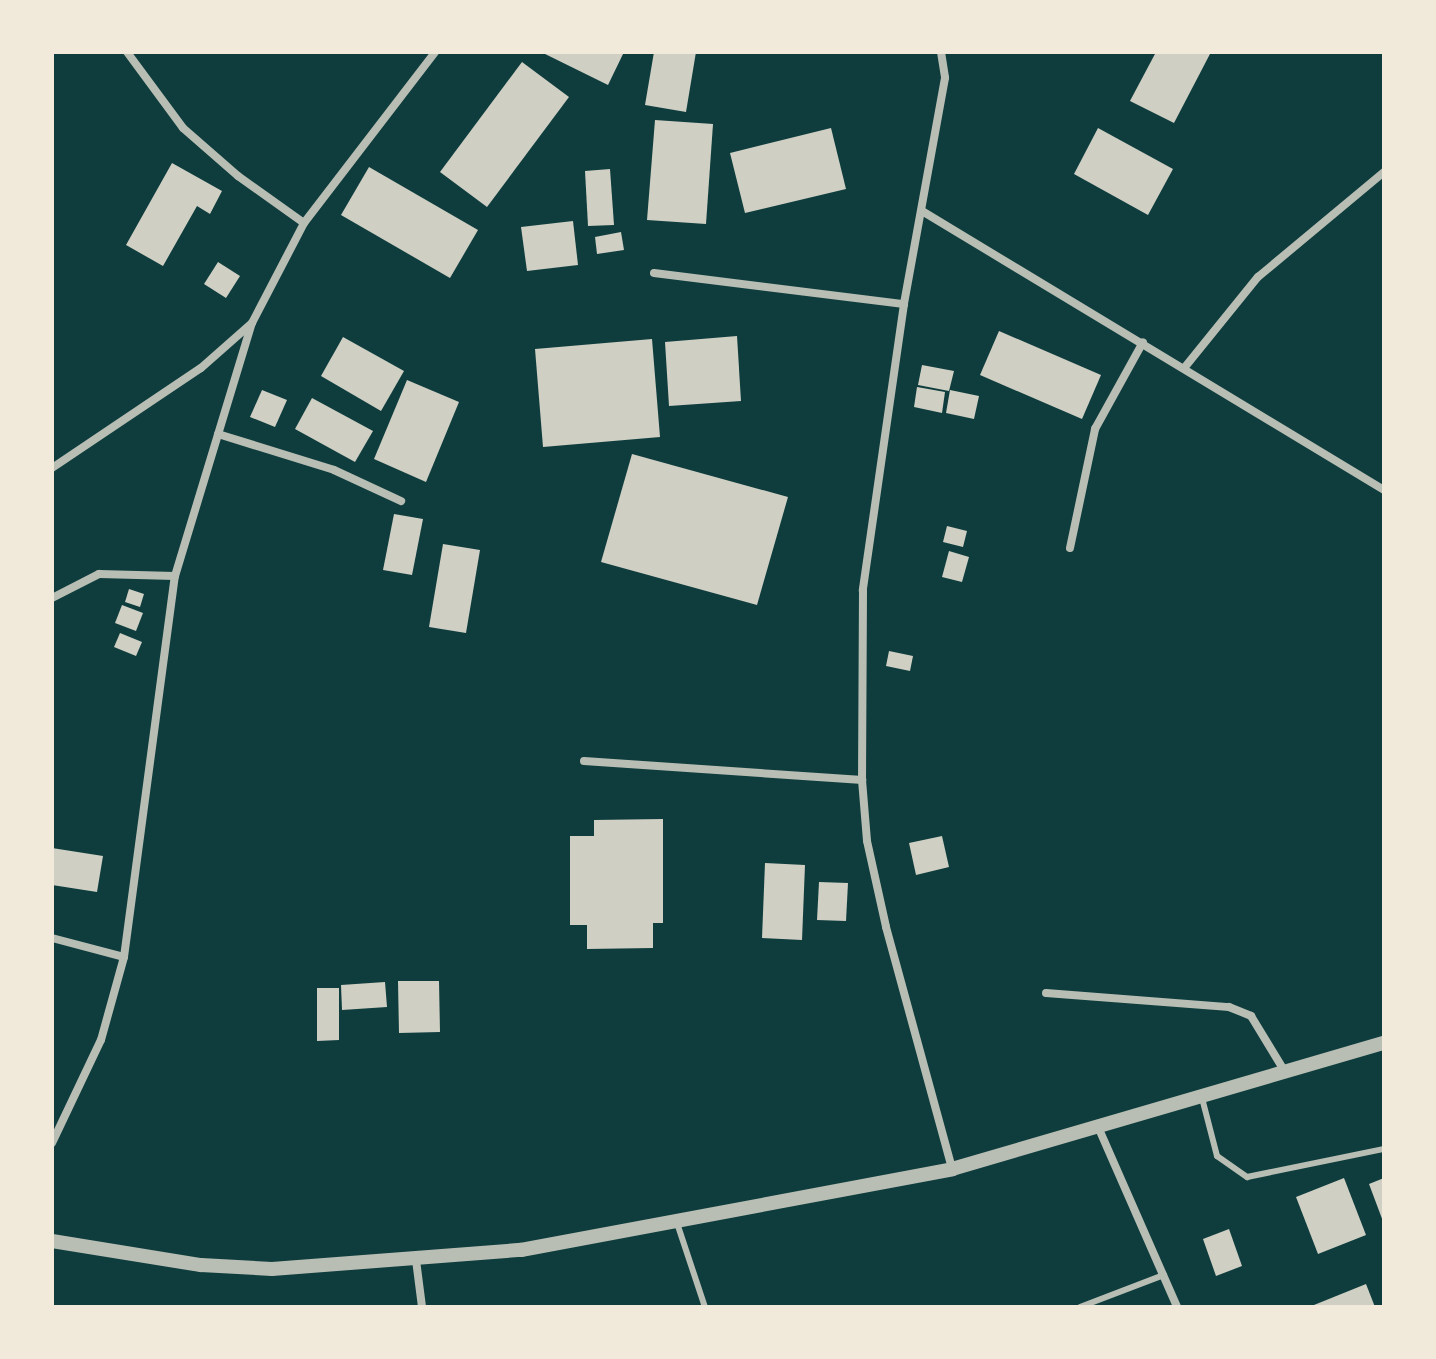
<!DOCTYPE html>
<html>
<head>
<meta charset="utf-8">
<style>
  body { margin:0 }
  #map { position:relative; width:1436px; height:1359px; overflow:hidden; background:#0f3d3e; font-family:"Roboto Serif",serif }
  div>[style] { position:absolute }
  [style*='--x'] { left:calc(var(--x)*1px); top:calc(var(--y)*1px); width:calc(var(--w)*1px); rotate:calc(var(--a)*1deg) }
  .building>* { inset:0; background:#cfcfc3 }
  .service>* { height:6px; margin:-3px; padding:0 3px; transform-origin:3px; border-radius:3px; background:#b8beb3 }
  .minor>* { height:8px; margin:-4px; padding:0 4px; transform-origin:4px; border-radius:4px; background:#b8beb3 }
  .tertiary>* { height:14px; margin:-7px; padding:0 7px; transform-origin:7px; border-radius:7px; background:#b8beb3 }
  span { translate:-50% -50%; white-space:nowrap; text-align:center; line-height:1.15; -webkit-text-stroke:7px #f1e9da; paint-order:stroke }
  .frame { position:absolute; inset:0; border:54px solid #f1e9da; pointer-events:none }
</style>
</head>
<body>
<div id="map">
  <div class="building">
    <div style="clip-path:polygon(541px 52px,624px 52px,608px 85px)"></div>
    <div style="clip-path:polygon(654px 52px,696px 52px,686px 112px,645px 105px)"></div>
    <div style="clip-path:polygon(1156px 52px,1211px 52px,1174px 123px,1130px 101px)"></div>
    <div style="clip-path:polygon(522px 62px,569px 97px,487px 207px,440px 172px)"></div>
    <div style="clip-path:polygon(655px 120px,713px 124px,706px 224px,647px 220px)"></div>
    <div style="clip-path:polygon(831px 128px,846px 189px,745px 213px,730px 153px)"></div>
    <div style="clip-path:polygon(1098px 128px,1173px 169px,1148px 215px,1074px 174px)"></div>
    <div style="clip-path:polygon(172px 163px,222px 191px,210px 214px,197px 206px,163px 266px,126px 245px)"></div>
    <div style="clip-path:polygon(369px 167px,478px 230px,450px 278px,341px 215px)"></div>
    <div style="clip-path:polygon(610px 169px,614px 225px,588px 226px,585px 171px)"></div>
    <div style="clip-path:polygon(573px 221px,578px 265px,527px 271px,521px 227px)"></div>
    <div style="clip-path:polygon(621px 232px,624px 250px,597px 254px,595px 237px)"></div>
    <div style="clip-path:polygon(218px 262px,240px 276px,226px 298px,204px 284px)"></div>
    <div style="clip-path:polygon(999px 331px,1101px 375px,1082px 419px,980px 375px)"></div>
    <div style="clip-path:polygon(737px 336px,741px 401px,669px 406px,665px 342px)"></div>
    <div style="clip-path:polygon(343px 337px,404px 371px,381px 411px,321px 376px)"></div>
    <div style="clip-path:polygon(652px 339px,660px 437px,543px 447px,535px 349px)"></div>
    <div style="clip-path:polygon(922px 365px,954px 371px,949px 391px,918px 385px)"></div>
    <div style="clip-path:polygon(407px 380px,459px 402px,426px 482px,374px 459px)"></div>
    <div style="clip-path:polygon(917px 387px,945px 392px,942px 413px,914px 407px)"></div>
    <div style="clip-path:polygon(262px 390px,287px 400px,275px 427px,250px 417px)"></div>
    <div style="clip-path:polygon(950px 390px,979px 396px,974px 419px,946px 413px)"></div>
    <div style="clip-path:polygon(312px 398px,373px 431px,355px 462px,295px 429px)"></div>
    <div style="clip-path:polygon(632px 454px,788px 497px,757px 605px,601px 562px)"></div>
    <div style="clip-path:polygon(394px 514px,423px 519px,412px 575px,383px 570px)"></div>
    <div style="clip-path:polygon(947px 526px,967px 531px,963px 547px,943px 542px)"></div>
    <div style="clip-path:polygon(443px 544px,480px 550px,466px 633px,429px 627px)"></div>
    <div style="clip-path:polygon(949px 551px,969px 557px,962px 582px,942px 577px)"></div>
    <div style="clip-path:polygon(129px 589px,144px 594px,140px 607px,125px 602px)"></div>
    <div style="clip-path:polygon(122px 605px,143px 613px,136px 631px,115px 623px)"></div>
    <div style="clip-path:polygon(120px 633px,142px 642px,136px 656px,114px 647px)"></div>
    <div style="clip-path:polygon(889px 651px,913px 656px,910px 671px,886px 666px)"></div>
    <div style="clip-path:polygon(663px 819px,663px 923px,653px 923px,653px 948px,587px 949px,587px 925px,570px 925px,570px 836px,594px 836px,594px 820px)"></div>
    <div style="clip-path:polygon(942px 836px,949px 867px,916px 875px,909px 843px)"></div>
    <div style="clip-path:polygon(52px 848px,103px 856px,97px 892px,52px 885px)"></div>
    <div style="clip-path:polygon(765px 863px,805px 865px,802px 940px,762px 938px)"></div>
    <div style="clip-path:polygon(819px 882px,848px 883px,846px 921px,817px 920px)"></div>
    <div style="clip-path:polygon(398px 981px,439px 981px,440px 1032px,399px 1033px)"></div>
    <div style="clip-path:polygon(385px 982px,387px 1007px,342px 1010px,341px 985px)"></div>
    <div style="clip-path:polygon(317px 988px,339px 988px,339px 1040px,317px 1041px)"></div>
    <div style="clip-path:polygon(1344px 1178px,1366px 1235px,1318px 1254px,1296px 1197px)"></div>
    <div style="clip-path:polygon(1384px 1178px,1384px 1224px,1369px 1184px)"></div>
    <div style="clip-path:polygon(1229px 1229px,1242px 1266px,1216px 1276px,1203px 1239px)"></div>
    <div style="clip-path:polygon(1366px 1284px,1375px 1307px,1309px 1307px)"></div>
  </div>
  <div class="service">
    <div style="--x:1202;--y:1098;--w:60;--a:75.5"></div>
    <div style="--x:1217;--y:1156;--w:37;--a:35"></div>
    <div style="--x:1247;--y:1177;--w:140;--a:-11.6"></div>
    <div style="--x:677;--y:1223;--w:89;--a:71.6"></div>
    <div style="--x:1080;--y:1307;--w:90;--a:-20.9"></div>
  </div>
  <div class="minor">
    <div style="--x:127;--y:52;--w:94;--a:53.6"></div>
    <div style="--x:183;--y:128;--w:73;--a:41.1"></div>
    <div style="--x:238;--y:176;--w:81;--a:35.5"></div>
    <div style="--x:941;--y:52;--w:26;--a:81"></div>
    <div style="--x:945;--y:78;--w:230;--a:100.3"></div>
    <div style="--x:904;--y:304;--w:289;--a:98.2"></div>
    <div style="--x:863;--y:590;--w:190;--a:90.3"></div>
    <div style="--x:862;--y:780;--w:61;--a:85.3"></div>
    <div style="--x:867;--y:841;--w:88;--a:77.5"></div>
    <div style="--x:886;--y:927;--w:251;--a:74.7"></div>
    <div style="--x:922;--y:211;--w:540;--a:31.13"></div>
    <div style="--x:654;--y:273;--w:252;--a:7.1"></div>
    <div style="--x:1185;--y:367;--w:116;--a:-51"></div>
    <div style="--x:1258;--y:277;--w:164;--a:-39.8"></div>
    <div style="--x:218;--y:434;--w:121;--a:17.2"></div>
    <div style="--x:334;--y:470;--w:74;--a:24.8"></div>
    <div style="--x:52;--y:468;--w:179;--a:-33.9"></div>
    <div style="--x:201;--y:368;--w:68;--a:-41.4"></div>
    <div style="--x:1070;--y:548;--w:122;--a:-78.1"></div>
    <div style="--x:1095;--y:429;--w:99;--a:-61.1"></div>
    <div style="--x:52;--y:598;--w:53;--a:-27.1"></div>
    <div style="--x:99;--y:574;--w:76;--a:1.5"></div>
    <div style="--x:584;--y:761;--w:279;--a:3.9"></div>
    <div style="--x:52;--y:938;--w:74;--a:14.8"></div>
    <div style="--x:1046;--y:993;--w:184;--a:4.4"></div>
    <div style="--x:1229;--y:1007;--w:24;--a:22"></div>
    <div style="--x:1251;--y:1016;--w:66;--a:58.7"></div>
    <div style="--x:1099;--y:1129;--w:194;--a:66.3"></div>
    <div style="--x:52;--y:1143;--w:114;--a:-64.6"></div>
    <div style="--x:101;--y:1040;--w:86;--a:-74.5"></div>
    <div style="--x:124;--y:957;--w:384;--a:-82.4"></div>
    <div style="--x:175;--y:576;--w:264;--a:-73.1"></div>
    <div style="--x:252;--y:323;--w:113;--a:-62.5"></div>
    <div style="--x:304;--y:223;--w:215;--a:-52.5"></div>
    <div style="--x:416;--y:1260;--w:47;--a:82.7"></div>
  </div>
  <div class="tertiary">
    <div style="--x:52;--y:1241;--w:151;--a:9.2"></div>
    <div style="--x:201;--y:1265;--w:71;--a:3.2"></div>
    <div style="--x:272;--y:1269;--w:250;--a:-4.4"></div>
    <div style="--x:521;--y:1250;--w:439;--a:-10.6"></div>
    <div style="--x:952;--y:1169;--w:450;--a:-16.3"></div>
  </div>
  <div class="frame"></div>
</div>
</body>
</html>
